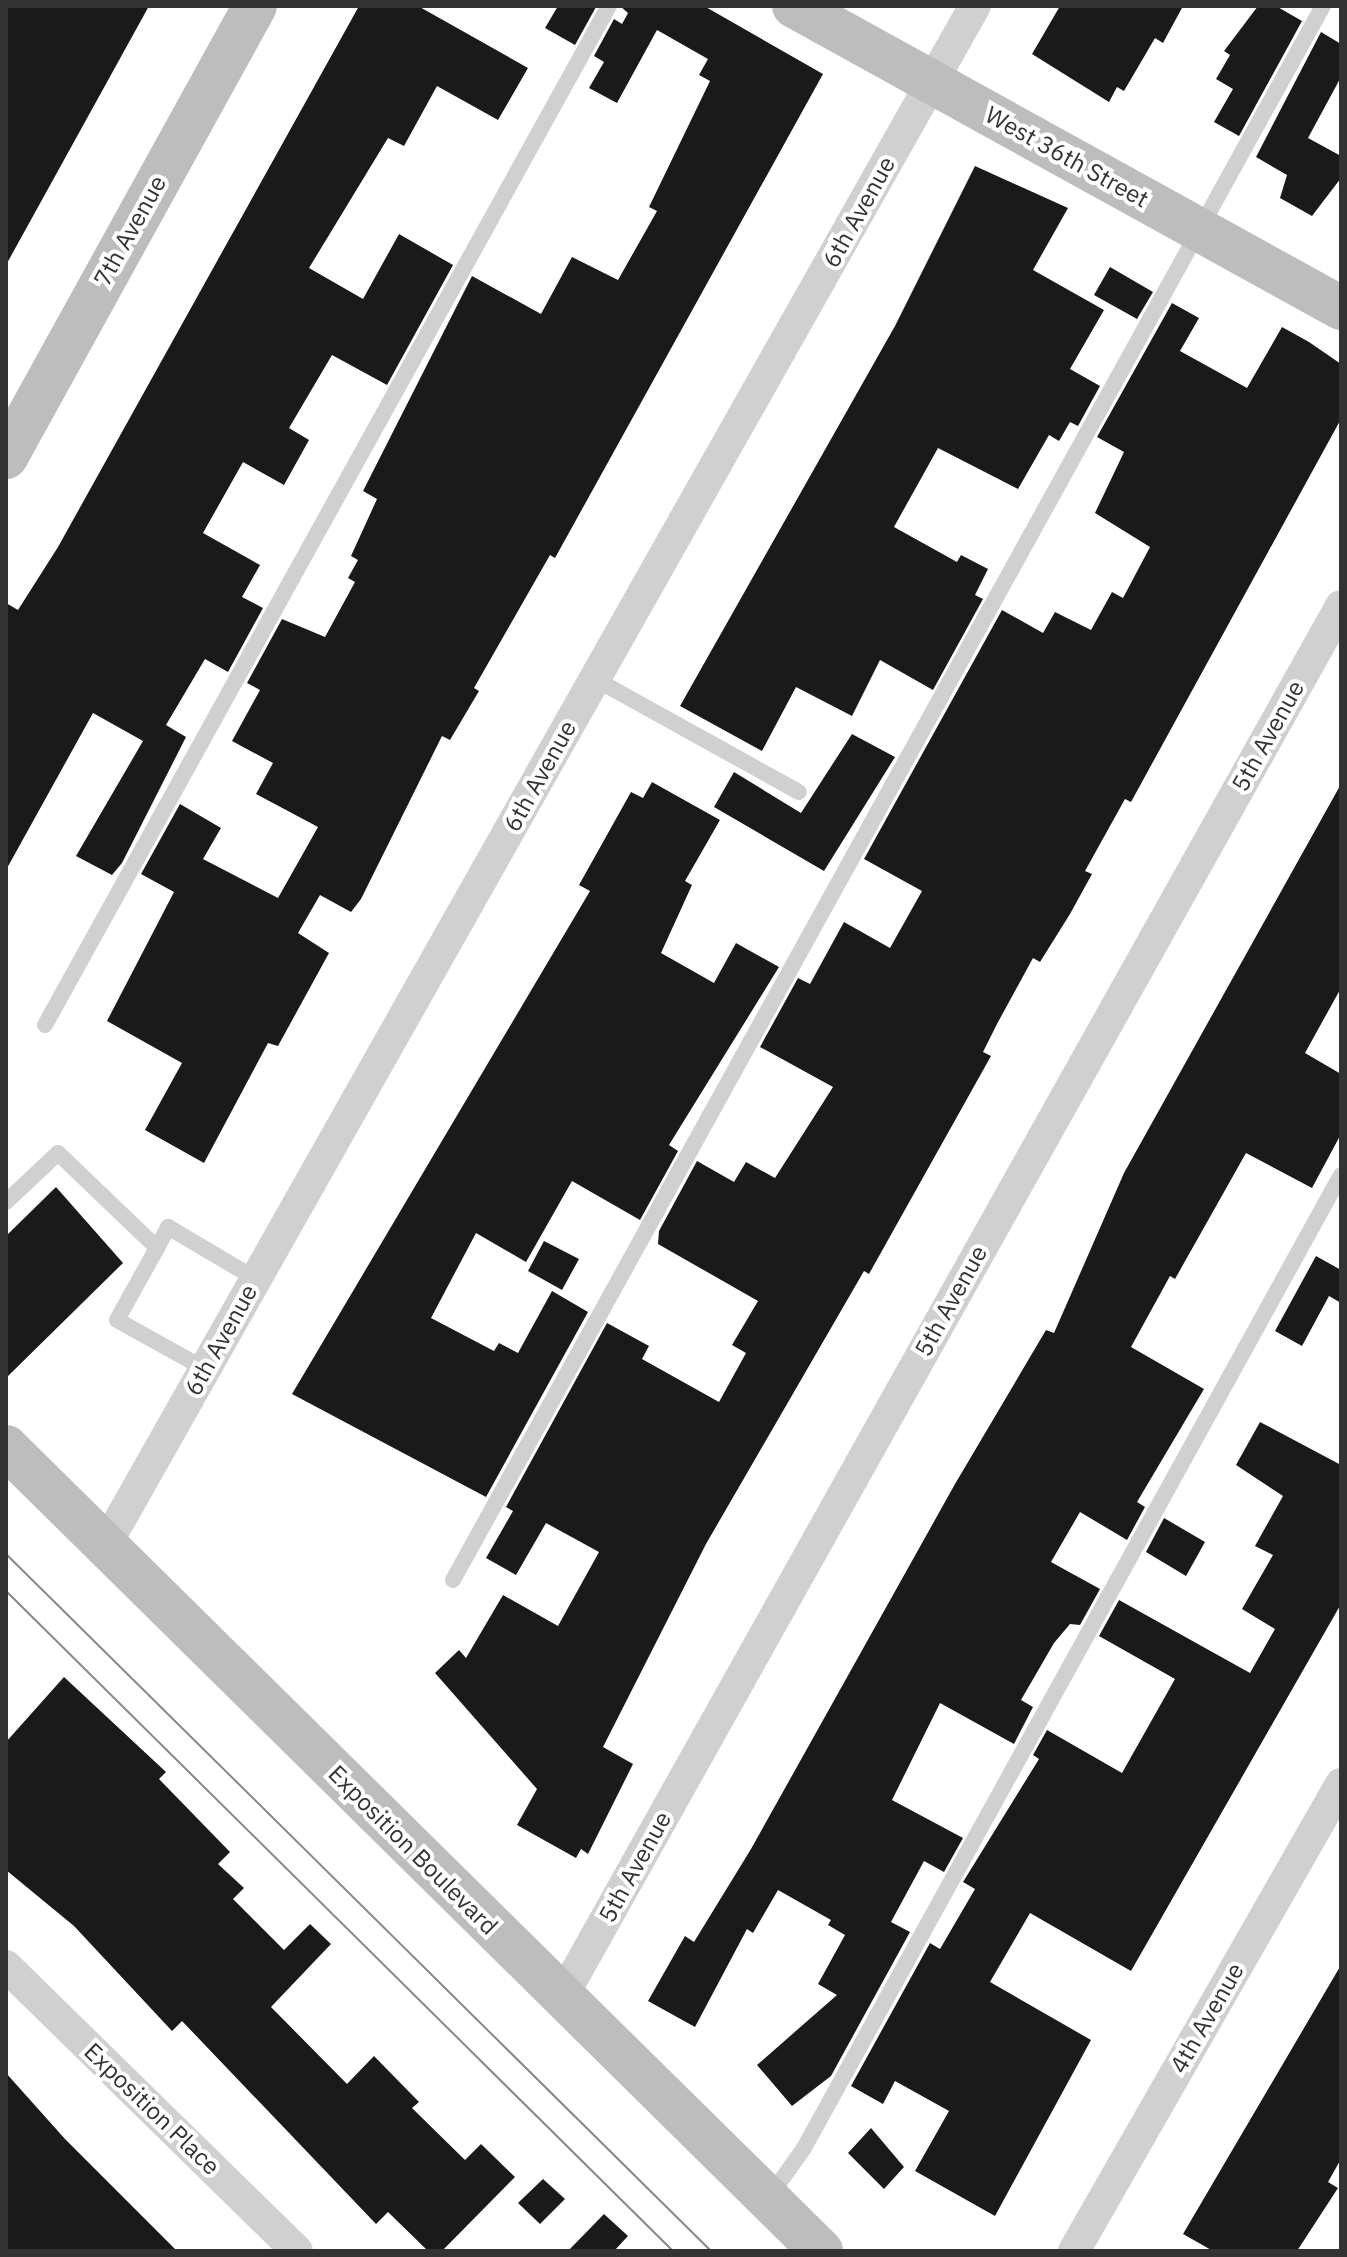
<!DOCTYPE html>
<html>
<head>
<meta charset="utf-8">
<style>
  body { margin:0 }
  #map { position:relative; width:1347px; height:2257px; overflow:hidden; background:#fff; font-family:"IBM Plex Sans",sans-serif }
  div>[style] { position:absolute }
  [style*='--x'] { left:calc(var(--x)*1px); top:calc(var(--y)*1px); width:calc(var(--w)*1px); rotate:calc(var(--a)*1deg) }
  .building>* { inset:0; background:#1a1a1a }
  .lane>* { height:16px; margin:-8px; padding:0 8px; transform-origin:8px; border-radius:8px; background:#d0d0d0 }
  .street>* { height:32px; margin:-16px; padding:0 16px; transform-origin:16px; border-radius:16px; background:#d0d0d0 }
  .secondary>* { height:44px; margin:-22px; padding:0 22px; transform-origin:22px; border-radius:22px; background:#bdbdbd }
  .tram>* { height:2px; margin:-1px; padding:0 1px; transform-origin:1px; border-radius:1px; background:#888 }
  span { translate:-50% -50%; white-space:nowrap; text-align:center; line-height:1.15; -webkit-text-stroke:8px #fff; paint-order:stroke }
  .street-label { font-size:24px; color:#333 }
  .frame { position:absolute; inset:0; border:8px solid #333; pointer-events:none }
</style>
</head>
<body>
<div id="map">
  <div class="building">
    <div style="clip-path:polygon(6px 6px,149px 6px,6px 265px)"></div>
    <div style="clip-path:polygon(359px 6px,418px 6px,528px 68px,498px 120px,437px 86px,404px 146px,388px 138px,309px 268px,363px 299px,399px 234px,453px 265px,387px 385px,332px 355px,289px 428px,309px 440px,284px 485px,243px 462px,203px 533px,260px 565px,242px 597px,263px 608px,228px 672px,205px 659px,166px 725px,186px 737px,122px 863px,112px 875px,76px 856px,143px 741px,93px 713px,6px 870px,6px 603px,18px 610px,58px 547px)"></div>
    <div style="clip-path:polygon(558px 6px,596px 7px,575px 45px,545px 28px)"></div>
    <div style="clip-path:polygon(620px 6px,704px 6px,823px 74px,555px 558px,550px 555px,474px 688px,479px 691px,450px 740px,442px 736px,361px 899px,351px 912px,320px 895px,298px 933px,329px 953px,278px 1046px,268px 1043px,204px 1163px,145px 1130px,182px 1063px,107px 1021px,174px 892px,141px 874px,180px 804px,221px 828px,203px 859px,278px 898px,318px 827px,256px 794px,273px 763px,232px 741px,260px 690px,247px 683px,282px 619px,325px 637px,355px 582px,348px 578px,358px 560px,351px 556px,377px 499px,363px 491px,472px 276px,541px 314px,572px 257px,618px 280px,657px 211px,649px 207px,710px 81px,699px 75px,708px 59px,657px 30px,617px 103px,589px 88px,604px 62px,594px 56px,614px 19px,622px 24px,628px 13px)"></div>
    <div style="clip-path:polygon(1060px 6px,1183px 6px,1163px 43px,1155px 38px,1124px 91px,1117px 87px,1109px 102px,1032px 54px)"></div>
    <div style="clip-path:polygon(1258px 6px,1276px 6px,1302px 21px,1239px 136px,1214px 122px,1233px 89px,1216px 79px,1230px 55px,1224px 51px)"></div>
    <div style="clip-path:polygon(1321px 32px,1341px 44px,1341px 77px,1308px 138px,1341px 156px,1341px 178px,1312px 216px,1280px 198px,1287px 175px,1256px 157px)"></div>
    <div style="clip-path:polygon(975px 166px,1068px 208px,1033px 270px,1104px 310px,1070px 369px,1100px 386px,1078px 426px,1070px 422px,1059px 441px,1049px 435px,1018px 489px,938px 448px,894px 527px,957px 562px,961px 555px,988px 569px,975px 595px,983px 599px,933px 690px,880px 660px,852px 716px,796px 687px,762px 751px,680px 706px,895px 326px)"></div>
    <div style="clip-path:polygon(1110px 267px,1153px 292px,1137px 319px,1094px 295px)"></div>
    <div style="clip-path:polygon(1172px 303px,1199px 318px,1180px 351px,1247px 388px,1282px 327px,1309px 342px,1341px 364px,1341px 419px,1131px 802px,1125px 799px,1085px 871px,1092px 874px,1070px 914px,1040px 962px,1033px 958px,997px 1024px,983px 1052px,991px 1056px,869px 1274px,864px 1271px,706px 1544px,603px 1747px,633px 1764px,588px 1854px,581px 1849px,576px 1858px,517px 1825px,537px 1789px,435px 1673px,459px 1650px,466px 1658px,503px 1595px,558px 1626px,599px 1552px,546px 1523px,516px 1575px,486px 1558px,513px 1511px,506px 1507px,607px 1323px,649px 1346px,642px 1359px,719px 1402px,746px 1353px,732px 1345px,758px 1301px,658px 1244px,659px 1231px,697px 1161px,734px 1182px,746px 1162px,775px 1178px,833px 1087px,760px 1047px,798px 978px,810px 984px,844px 922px,890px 948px,922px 891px,864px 859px,1002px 610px,1043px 633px,1055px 612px,1091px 630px,1112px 592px,1123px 598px,1150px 547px,1095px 513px,1124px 452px,1097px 437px)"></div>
    <div style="clip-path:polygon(852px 734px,895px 757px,824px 871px,714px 807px,734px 772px,801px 813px)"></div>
    <div style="clip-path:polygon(652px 782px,720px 820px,685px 881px,692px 885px,661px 953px,714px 983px,736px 943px,779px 967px,669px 1145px,678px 1151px,640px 1220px,572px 1181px,526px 1262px,476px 1233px,431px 1318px,494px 1351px,499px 1343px,518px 1353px,552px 1291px,588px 1312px,486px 1497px,292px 1394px,590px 891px,579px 885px,631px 792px,643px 798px)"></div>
    <div style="clip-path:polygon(1341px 784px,1341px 988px,1305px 1053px,1341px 1074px,1341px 1134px,1312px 1188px,1246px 1153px,1175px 1279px,1170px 1276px,1131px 1347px,1204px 1389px,1137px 1502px,1145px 1507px,1127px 1540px,1080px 1512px,1051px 1562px,1100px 1589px,1080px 1625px,1070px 1624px,1054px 1643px,1021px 1700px,1033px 1707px,1014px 1744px,940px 1703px,892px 1800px,963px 1838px,944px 1872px,924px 1861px,891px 1922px,910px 1932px,831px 2076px,792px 2106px,757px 2065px,837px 1995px,818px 1984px,845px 1935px,828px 1925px,831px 1920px,778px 1890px,753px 1933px,747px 1929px,695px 2027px,648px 2001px,685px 1936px,694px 1942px,751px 1849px,955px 1484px,1046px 1330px,1054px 1333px,1124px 1173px)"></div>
    <div style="clip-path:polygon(56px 1187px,123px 1263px,6px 1378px,6px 1236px)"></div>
    <div style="clip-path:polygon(544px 1241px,579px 1259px,562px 1290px,528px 1271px)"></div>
    <div style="clip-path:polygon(1316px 1256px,1341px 1270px,1341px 1303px,1329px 1296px,1302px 1346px,1275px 1331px)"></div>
    <div style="clip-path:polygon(1260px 1422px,1341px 1465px,1341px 1604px,1131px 1971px,1030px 1913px,990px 1982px,1091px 2040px,995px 2216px,915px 2171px,949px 2111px,895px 2081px,883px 2104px,851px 2086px,930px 1943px,940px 1949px,975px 1889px,963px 1882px,1039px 1759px,1033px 1755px,1047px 1730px,1122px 1773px,1175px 1679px,1099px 1636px,1119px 1600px,1250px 1673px,1275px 1629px,1242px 1609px,1273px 1555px,1255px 1546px,1283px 1496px,1236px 1465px)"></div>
    <div style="clip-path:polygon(1164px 1518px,1205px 1542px,1186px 1576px,1146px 1552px)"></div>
    <div style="clip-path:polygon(64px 1677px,166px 1772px,159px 1779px,230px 1852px,218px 1864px,244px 1888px,233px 1899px,284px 1950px,310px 1924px,331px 1944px,271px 2007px,347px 2084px,374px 2056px,419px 2102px,412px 2108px,465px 2160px,481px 2144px,515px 2177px,442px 2251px,428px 2251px,388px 2212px,376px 2224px,182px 2021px,172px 2031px,74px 1926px,6px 1870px,6px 1742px)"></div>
    <div style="clip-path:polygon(1341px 1965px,1341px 2159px,1328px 2182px,1338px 2188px,1297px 2251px,1213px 2251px,1183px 2234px)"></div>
    <div style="clip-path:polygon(6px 2073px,65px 2139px,177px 2251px,6px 2251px)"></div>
    <div style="clip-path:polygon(871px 2128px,904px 2167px,884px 2189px,848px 2153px)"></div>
    <div style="clip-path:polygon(543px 2179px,565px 2199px,540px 2224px,518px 2203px)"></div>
    <div style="clip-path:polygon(604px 2214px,628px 2236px,614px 2251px,568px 2251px)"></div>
  </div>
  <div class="lane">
    <div style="--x:595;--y:679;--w:233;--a:29"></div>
    <div style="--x:45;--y:1025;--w:1165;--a:-61.04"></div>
    <div style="--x:6;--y:1202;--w:71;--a:-43.3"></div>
    <div style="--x:58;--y:1153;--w:137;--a:43.8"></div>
    <div style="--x:157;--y:1248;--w:24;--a:-62"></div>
    <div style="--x:168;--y:1227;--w:102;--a:30.6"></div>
    <div style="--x:157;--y:1248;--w:82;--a:119.1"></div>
    <div style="--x:117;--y:1320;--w:101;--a:29.1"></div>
    <div style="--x:453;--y:1580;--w:1798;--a:-61.07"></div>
    <div style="--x:770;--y:2196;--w:59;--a:-54.7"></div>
    <div style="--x:804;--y:2148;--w:1111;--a:-61.11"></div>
  </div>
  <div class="street">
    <div style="--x:105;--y:1546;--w:1769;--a:-60.54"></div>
    <div style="--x:6;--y:1966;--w:407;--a:44.4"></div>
    <div style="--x:562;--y:1997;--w:1594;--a:-60.75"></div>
    <div style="--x:1074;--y:2251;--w:538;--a:-60.24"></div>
  </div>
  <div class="secondary">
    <div style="--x:794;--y:6;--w:625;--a:28.9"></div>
    <div style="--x:6;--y:457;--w:515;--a:-61.1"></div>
    <div style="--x:6;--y:1447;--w:1145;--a:44.61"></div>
  </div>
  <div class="tram">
    <div style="--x:6;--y:1554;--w:991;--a:44.67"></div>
    <div style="--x:6;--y:1591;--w:938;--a:44.7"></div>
  </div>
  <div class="street-label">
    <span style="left:1067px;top:157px;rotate:29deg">West 36th Street</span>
    <span style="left:859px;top:212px;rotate:-61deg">6th Avenue</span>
    <span style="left:130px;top:231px;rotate:-61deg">7th Avenue</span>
    <span style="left:1268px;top:736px;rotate:-61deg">5th Avenue</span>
    <span style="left:540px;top:776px;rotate:-61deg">6th Avenue</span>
    <span style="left:951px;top:1301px;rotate:-61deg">5th Avenue</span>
    <span style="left:221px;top:1340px;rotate:-61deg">6th Avenue</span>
    <span style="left:413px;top:1850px;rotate:45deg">Exposition Boulevard</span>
    <span style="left:635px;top:1867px;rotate:-61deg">5th Avenue</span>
    <span style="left:1207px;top:2018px;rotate:-60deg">4th Avenue</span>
    <span style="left:152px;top:2109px;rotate:44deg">Exposition Place</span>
  </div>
  <div class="frame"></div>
</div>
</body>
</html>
